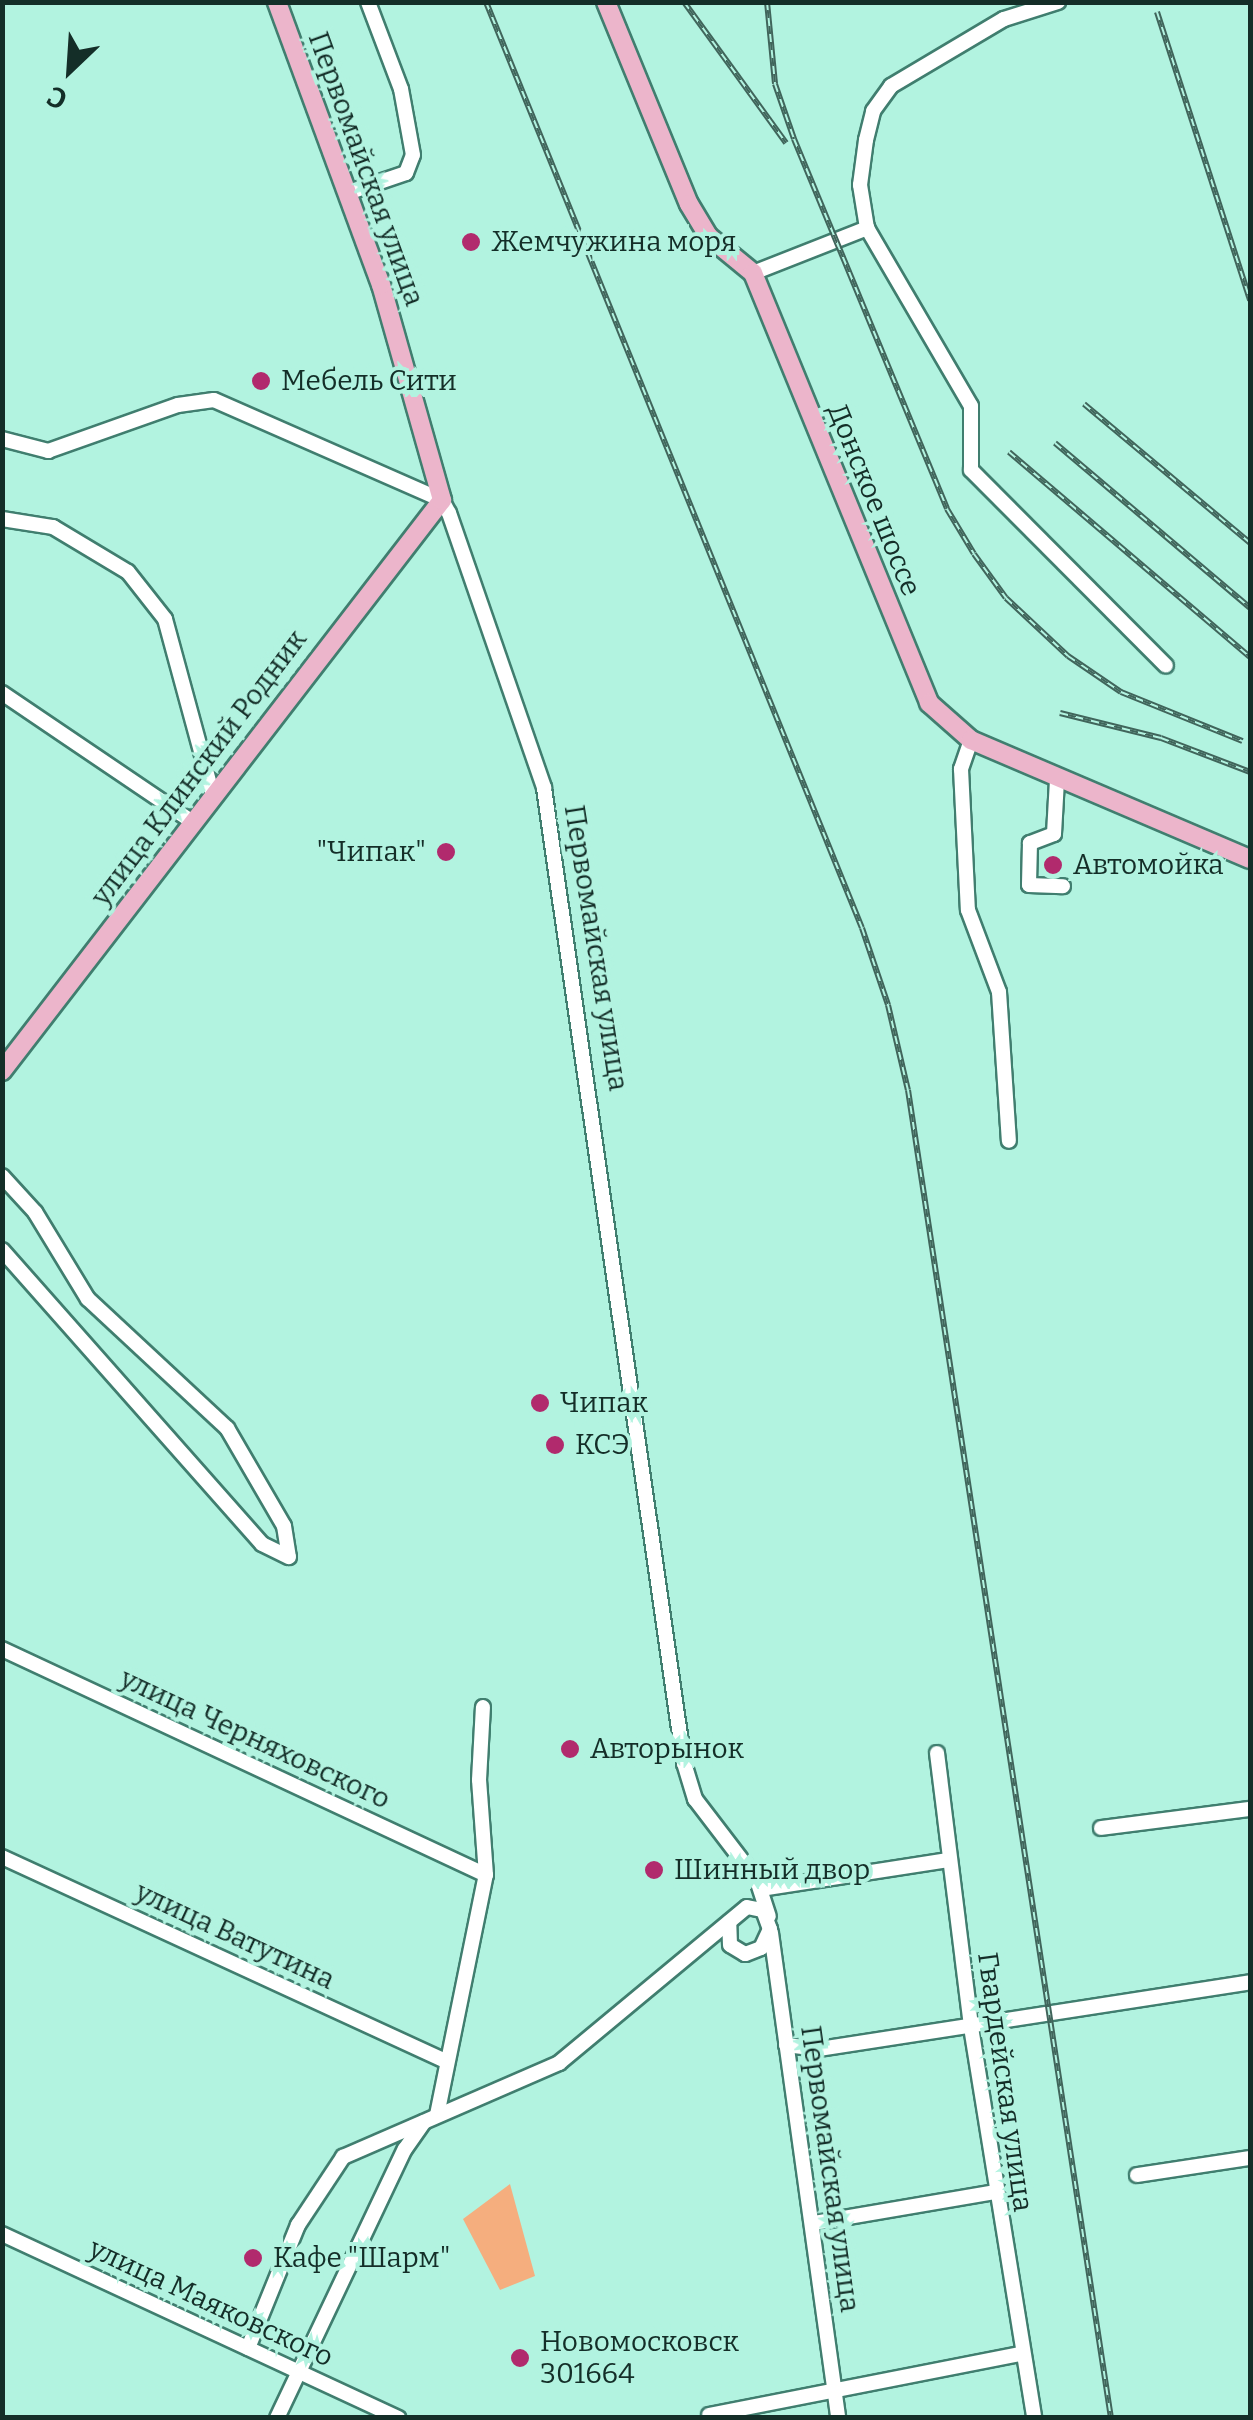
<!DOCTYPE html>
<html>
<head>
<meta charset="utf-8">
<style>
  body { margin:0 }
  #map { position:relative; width:1253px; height:2420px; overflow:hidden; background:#b2f3e0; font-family:Bitter,serif }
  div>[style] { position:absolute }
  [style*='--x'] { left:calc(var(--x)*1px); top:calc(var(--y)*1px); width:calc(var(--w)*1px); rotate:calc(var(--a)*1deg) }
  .green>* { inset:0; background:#f5ae7e }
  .roads { filter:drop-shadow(2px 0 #407e6f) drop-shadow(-2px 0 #407e6f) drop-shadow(0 2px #407e6f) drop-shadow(0 -2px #407e6f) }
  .minor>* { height:14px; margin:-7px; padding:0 7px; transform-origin:7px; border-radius:7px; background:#fff }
  .major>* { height:18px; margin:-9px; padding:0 9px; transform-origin:9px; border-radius:9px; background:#ecb5cb }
  .rail>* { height:6px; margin-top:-3px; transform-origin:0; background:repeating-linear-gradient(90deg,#b2f3e0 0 8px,#40655b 0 16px); box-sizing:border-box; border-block:2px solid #40655b }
  .dots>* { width:28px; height:28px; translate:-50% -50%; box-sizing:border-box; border:5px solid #b2f3e0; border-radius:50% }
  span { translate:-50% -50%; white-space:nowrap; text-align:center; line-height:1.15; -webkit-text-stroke:8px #b2f3e0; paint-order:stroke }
  .street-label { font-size:28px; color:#142e28 }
  .poi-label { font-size:28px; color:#142e28 }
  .left { translate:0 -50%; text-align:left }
  .right { translate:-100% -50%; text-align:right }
  .frame { position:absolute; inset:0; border:5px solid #142e28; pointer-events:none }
  .north { position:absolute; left:20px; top:20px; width:100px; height:100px; -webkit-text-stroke:8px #b2f3e0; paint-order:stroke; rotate:205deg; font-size:28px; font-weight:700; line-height:40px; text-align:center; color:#142e28 }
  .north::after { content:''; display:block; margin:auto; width:35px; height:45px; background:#142e28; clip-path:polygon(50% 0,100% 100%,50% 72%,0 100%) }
</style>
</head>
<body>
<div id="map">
  <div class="green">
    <div style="clip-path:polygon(510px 2184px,535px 2276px,500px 2290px,463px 2219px)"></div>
  </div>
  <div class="roads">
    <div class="minor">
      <div style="--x:347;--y:193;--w:62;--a:-18.7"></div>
      <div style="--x:406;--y:173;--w:19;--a:-69"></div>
      <div style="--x:413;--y:155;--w:67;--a:-100.3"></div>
      <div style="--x:401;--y:89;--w:93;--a:-110.8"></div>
      <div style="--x:867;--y:228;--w:206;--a:59.7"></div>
      <div style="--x:971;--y:406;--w:64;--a:90"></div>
      <div style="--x:971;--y:470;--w:276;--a:45.1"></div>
      <div style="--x:753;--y:273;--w:123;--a:-21.5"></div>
      <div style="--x:867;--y:228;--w:44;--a:-99.2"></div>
      <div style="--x:860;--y:185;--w:45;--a:-82.4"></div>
      <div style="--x:866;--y:140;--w:30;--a:-76"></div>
      <div style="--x:873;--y:111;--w:31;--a:-54"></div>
      <div style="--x:891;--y:86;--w:131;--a:-30.7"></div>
      <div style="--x:1004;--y:19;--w:57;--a:-17.5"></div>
      <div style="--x:2;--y:439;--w:48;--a:14.6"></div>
      <div style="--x:48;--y:451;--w:138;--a:-19.5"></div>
      <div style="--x:178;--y:405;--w:36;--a:-8"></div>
      <div style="--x:214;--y:400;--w:249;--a:23.7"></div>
      <div style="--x:442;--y:500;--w:15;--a:62"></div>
      <div style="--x:449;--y:513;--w:291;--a:70.9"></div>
      <div style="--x:544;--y:788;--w:985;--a:81.83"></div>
      <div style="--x:684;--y:1763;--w:38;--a:73"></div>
      <div style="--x:695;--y:1799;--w:102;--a:52.6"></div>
      <div style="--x:757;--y:1880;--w:38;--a:72"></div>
      <div style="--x:2;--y:519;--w:52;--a:8.9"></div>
      <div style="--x:53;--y:527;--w:87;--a:31"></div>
      <div style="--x:128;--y:572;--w:60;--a:51.8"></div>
      <div style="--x:165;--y:619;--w:179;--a:74.8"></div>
      <div style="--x:2;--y:693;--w:228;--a:34.1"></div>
      <div style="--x:971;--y:740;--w:31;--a:109"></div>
      <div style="--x:961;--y:769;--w:141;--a:87.2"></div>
      <div style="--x:968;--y:910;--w:88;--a:69.3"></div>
      <div style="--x:999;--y:992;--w:149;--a:86.2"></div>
      <div style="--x:1057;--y:780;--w:54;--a:93.2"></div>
      <div style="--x:1054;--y:834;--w:26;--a:159"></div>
      <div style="--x:1030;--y:843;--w:42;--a:91.4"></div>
      <div style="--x:1029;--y:885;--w:34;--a:2"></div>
      <div style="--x:2;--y:1176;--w:49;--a:47.5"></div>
      <div style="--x:35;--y:1212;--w:102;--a:58.7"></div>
      <div style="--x:88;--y:1299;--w:190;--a:42.9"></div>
      <div style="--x:227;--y:1428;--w:113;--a:59.8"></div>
      <div style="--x:284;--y:1526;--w:31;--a:81"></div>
      <div style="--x:2;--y:1250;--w:392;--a:48.5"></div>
      <div style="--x:262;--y:1544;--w:30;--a:26"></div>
      <div style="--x:2;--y:1649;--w:534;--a:25.03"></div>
      <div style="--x:937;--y:1753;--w:276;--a:82.9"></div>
      <div style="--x:971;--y:2027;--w:396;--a:80.8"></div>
      <div style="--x:1101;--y:1828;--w:150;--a:-7.3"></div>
      <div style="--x:2;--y:1857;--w:489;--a:24.7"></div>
      <div style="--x:761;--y:1889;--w:189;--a:-8.8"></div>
      <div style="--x:771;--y:1933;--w:490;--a:82.1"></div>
      <div style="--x:786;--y:2045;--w:33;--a:7"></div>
      <div style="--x:819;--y:2049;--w:436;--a:-8.8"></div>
      <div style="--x:437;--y:2115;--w:245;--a:-78.5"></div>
      <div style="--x:486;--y:1875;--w:95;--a:-94.2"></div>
      <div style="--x:479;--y:1780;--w:73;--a:-86.9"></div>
      <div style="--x:1137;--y:2175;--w:114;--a:-8.6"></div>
      <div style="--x:814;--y:2223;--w:185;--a:-9.7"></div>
      <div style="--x:2;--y:2234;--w:437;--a:24.9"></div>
      <div style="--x:248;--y:2348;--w:133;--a:-67.9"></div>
      <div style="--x:298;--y:2225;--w:82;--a:-56.5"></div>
      <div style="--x:343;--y:2157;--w:236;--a:-23.5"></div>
      <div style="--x:559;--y:2063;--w:244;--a:-39.7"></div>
      <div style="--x:747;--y:1907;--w:16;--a:11"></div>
      <div style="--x:763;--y:1910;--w:20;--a:70"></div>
      <div style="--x:770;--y:1929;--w:21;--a:115"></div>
      <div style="--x:761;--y:1948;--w:17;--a:159"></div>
      <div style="--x:745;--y:1954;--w:17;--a:-149"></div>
      <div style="--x:730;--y:1945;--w:23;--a:-92"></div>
      <div style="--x:709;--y:2415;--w:317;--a:-11.1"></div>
      <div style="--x:277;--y:2418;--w:298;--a:-64.6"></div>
      <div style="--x:405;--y:2149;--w:33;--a:-55"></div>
    </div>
    <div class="major">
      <div style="--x:606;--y:2;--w:218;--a:67.7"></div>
      <div style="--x:689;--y:204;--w:37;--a:59"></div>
      <div style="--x:708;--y:236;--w:58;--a:39.4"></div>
      <div style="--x:753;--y:273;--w:465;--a:67.7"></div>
      <div style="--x:929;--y:703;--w:56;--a:41.4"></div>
      <div style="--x:971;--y:740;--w:303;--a:23.1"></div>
      <div style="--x:2;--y:1071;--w:721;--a:-52.38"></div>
      <div style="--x:442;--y:500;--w:223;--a:-105.8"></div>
      <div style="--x:381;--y:285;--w:302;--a:-110.2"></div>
    </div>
  </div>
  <div class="rail">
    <div style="--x:486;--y:2;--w:999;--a:67.9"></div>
    <div style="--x:862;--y:928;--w:81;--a:71.3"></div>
    <div style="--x:888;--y:1005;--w:87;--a:76.8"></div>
    <div style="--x:908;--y:1090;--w:1343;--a:81.31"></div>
    <div style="--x:684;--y:2;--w:174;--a:54.1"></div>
    <div style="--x:767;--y:2;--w:82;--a:84.4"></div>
    <div style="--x:775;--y:84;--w:58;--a:70.9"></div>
    <div style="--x:794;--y:139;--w:400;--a:67.5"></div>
    <div style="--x:947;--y:509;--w:52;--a:59"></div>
    <div style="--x:974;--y:554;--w:54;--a:54"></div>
    <div style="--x:1006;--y:598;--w:85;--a:43.1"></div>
    <div style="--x:1068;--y:656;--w:64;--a:34.2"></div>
    <div style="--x:1121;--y:692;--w:131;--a:22"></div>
    <div style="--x:1157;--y:12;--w:303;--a:72.1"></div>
    <div style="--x:1084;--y:404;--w:217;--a:39.9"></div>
    <div style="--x:1055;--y:443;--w:255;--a:40.2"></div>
    <div style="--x:1009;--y:452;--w:316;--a:40.4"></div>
    <div style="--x:1060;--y:713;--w:104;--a:13.9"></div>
    <div style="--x:1161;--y:738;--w:95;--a:20.9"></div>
  </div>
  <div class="dots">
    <div style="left:471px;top:242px;background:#b12a6d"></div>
    <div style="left:261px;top:381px;background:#b12a6d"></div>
    <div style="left:446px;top:852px;background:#b12a6d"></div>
    <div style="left:1053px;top:865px;background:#b12a6d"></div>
    <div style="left:540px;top:1403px;background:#b12a6d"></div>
    <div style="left:555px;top:1445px;background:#b12a6d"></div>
    <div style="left:570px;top:1749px;background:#b12a6d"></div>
    <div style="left:654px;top:1870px;background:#b12a6d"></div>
    <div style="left:253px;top:2258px;background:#b12a6d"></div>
    <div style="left:520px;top:2358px;background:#b12a6d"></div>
  </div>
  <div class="street-label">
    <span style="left:366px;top:169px;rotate:70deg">Первомайская улица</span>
    <span style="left:874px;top:500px;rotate:68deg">Донское шоссе</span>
    <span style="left:199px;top:768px;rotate:-53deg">улица Клинский Родник</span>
    <span style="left:596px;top:948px;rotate:81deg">Первомайская улица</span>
    <span style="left:255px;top:1739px;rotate:25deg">улица Черняховского</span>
    <span style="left:235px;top:1936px;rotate:25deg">улица Ватутина</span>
    <span style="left:1005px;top:2082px;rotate:82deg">Гвардейская улица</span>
    <span style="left:830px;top:2169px;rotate:82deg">Первомайская улица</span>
    <span style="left:211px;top:2303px;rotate:25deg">улица Маяковского</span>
  </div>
  <div class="poi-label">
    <span class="left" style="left:491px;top:242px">Жемчужина моря</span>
    <span class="left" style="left:281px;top:381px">Мебель Сити</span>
    <span class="right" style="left:426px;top:852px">"Чипак"</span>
    <span class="left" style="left:1073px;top:865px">Автомойка</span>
    <span class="left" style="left:560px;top:1403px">Чипак</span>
    <span class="left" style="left:575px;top:1445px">КСЭ</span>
    <span class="left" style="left:590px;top:1749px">Авторынок</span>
    <span class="left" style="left:674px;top:1870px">Шинный двор</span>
    <span class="left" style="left:273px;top:2258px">Кафе "Шарм"</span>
    <span class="left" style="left:540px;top:2358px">Новомосковск<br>301664</span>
  </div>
  <div class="frame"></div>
  <div class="north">С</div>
</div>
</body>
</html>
